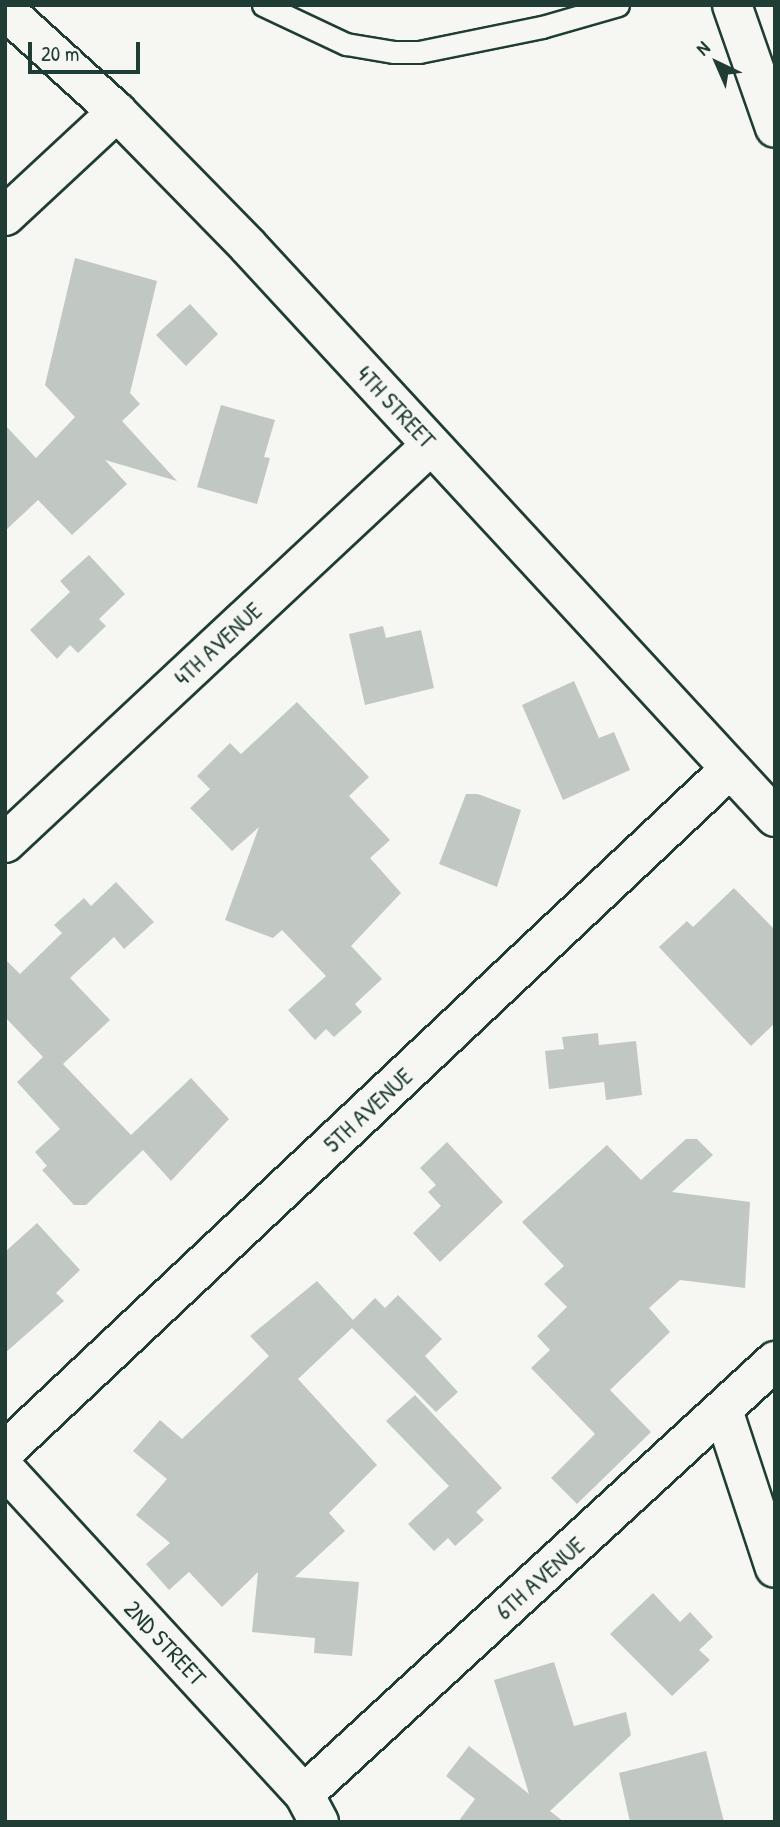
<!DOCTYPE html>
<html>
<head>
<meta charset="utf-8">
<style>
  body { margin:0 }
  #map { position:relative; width:780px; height:1827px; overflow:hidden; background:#f6f6f2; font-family:"Patrick Hand",sans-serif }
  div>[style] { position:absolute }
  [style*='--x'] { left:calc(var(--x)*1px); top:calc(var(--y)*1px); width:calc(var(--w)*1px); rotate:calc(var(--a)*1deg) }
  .building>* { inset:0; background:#c1c8c3 }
  .roads { filter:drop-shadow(2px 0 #1f3d34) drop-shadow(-2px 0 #1f3d34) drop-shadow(0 2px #1f3d34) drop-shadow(0 -2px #1f3d34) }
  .lane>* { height:21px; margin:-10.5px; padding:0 10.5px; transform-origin:10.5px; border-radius:10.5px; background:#f6f6f2 }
  .street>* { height:38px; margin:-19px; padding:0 19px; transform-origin:19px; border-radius:19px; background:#f6f6f2 }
  .primary>* { height:38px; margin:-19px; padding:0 19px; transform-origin:19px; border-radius:19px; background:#f6f6f2 }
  span { translate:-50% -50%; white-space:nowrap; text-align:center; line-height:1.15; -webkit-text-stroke:5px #f6f6f2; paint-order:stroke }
  .street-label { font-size:24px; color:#1f3d34 }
  .frame { position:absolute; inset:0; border:7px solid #1f3d34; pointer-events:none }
  .north { position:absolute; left:682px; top:28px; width:70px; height:70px; -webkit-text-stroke:5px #f6f6f2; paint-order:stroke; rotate:316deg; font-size:19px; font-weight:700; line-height:28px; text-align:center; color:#1f3d34 }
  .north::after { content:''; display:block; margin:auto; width:24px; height:32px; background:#1f3d34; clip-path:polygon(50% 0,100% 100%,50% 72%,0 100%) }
  .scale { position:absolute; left:28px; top:42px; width:112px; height:32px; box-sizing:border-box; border:4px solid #1f3d34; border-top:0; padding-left:9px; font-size:21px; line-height:24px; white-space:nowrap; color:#1f3d34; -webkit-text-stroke:5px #f6f6f2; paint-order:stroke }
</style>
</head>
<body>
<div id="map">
  <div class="building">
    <div style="clip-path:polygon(75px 258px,157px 281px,130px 393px,140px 404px,122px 421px,177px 481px,105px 460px,127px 484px,72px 535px,38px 500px,5px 531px,5px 425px,36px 458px,75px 417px,45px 385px)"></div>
    <div style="clip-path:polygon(190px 304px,218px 334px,186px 366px,156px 335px)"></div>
    <div style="clip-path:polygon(221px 405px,275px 420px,264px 457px,270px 458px,257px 504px,197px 487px)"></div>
    <div style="clip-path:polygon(89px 555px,125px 594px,99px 619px,106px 626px,78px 653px,70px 645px,57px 659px,30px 630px,70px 592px,60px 581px)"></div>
    <div style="clip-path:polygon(383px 626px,386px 638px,421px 630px,434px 688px,365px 705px,349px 634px)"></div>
    <div style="clip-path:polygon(574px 681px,599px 738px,614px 732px,630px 770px,563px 800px,522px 705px)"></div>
    <div style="clip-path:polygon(297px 702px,369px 777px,349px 796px,390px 840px,370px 858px,401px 893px,351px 946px,382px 979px,355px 1004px,362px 1012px,334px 1037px,326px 1029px,315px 1040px,288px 1010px,326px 976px,282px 930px,273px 938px,225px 920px,259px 827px,232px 851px,190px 808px,210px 789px,197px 776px,230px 743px,241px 754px)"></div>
    <div style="clip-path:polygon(466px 794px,478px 794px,521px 810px,497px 887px,439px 864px)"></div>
    <div style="clip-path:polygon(116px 882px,154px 922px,124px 949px,114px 937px,70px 978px,110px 1020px,63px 1064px,131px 1135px,191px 1078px,229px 1119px,171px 1181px,143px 1150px,86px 1205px,74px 1205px,42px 1170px,47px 1166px,35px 1152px,60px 1129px,17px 1082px,43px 1057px,5px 1017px,5px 959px,20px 974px,62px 933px,54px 925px,84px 898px,91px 906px)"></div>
    <div style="clip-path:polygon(734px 888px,775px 930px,775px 1023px,751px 1046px,659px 947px,687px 921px,693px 927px)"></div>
    <div style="clip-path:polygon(598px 1033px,599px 1045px,636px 1041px,642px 1095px,606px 1100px,604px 1082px,549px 1089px,545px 1051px,564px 1049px,562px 1037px)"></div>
    <div style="clip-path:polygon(686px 1139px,697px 1139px,713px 1155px,672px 1192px,750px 1202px,745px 1288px,680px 1280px,649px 1308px,670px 1332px,610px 1390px,651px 1432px,577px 1504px,551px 1478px,595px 1434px,531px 1368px,550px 1350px,537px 1336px,567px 1307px,544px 1284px,564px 1266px,522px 1222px,607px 1145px,641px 1180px)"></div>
    <div style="clip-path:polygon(447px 1142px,503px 1202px,440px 1262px,413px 1233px,441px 1206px,428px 1192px,436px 1185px,420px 1168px)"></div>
    <div style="clip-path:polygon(37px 1223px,80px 1270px,56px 1293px,64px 1301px,5px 1353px,5px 1252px)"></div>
    <div style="clip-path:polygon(317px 1281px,353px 1320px,375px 1298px,385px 1308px,398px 1295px,442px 1339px,425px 1356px,458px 1392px,436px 1412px,352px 1328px,298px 1379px,377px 1465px,329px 1513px,345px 1531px,295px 1577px,359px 1582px,352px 1656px,314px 1653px,315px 1638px,252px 1632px,258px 1572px,222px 1607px,189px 1572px,169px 1590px,146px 1564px,170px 1543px,136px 1515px,167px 1479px,133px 1451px,160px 1420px,182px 1439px,269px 1356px,250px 1336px)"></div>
    <div style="clip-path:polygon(415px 1395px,502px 1488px,476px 1512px,484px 1520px,455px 1546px,448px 1538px,434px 1551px,408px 1524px,449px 1486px,386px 1421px)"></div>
    <div style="clip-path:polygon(653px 1593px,680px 1622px,690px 1612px,713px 1637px,699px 1650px,710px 1660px,672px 1696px,610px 1634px)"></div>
    <div style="clip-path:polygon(554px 1662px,574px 1726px,626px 1712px,631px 1735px,550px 1811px,564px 1822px,458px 1822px,475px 1799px,446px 1776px,469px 1746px,529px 1794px,494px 1680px)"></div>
    <div style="clip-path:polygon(706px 1751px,724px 1822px,630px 1822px,619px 1773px)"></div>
  </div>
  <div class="roads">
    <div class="lane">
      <div style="--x:263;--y:5;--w:92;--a:25.2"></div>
      <div style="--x:346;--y:44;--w:49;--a:9.5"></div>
      <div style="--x:394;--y:52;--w:25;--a:0"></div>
      <div style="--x:419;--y:52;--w:126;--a:-11.5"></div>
      <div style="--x:542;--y:27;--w:79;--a:-16.1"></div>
    </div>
    <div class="street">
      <div style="--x:5;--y:10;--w:151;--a:42.3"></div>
      <div style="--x:117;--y:112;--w:187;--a:45.6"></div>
      <div style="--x:248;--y:246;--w:777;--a:47.29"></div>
      <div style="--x:5;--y:216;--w:153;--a:-42.9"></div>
      <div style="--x:5;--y:843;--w:583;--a:-43.05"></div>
      <div style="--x:723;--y:1410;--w:166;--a:71.8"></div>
      <div style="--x:5;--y:1451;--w:995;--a:-43.25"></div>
      <div style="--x:5;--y:1469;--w:442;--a:47.4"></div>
      <div style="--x:304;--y:1794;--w:32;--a:62"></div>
      <div style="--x:304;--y:1794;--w:640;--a:-42.59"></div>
    </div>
    <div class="primary">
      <div style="--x:732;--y:5;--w:130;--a:70.7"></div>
    </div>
  </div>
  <div class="street-label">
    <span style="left:396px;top:407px;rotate:47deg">4TH STREET</span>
    <span style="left:218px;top:644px;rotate:-43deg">4TH AVENUE</span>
    <span style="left:368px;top:1110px;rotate:-43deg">5TH AVENUE</span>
    <span style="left:540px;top:1578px;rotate:-42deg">6TH AVENUE</span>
    <span style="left:165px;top:1643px;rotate:47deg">2ND STREET</span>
  </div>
  <div class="frame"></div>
  <div class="north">N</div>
  <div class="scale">20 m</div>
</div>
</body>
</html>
